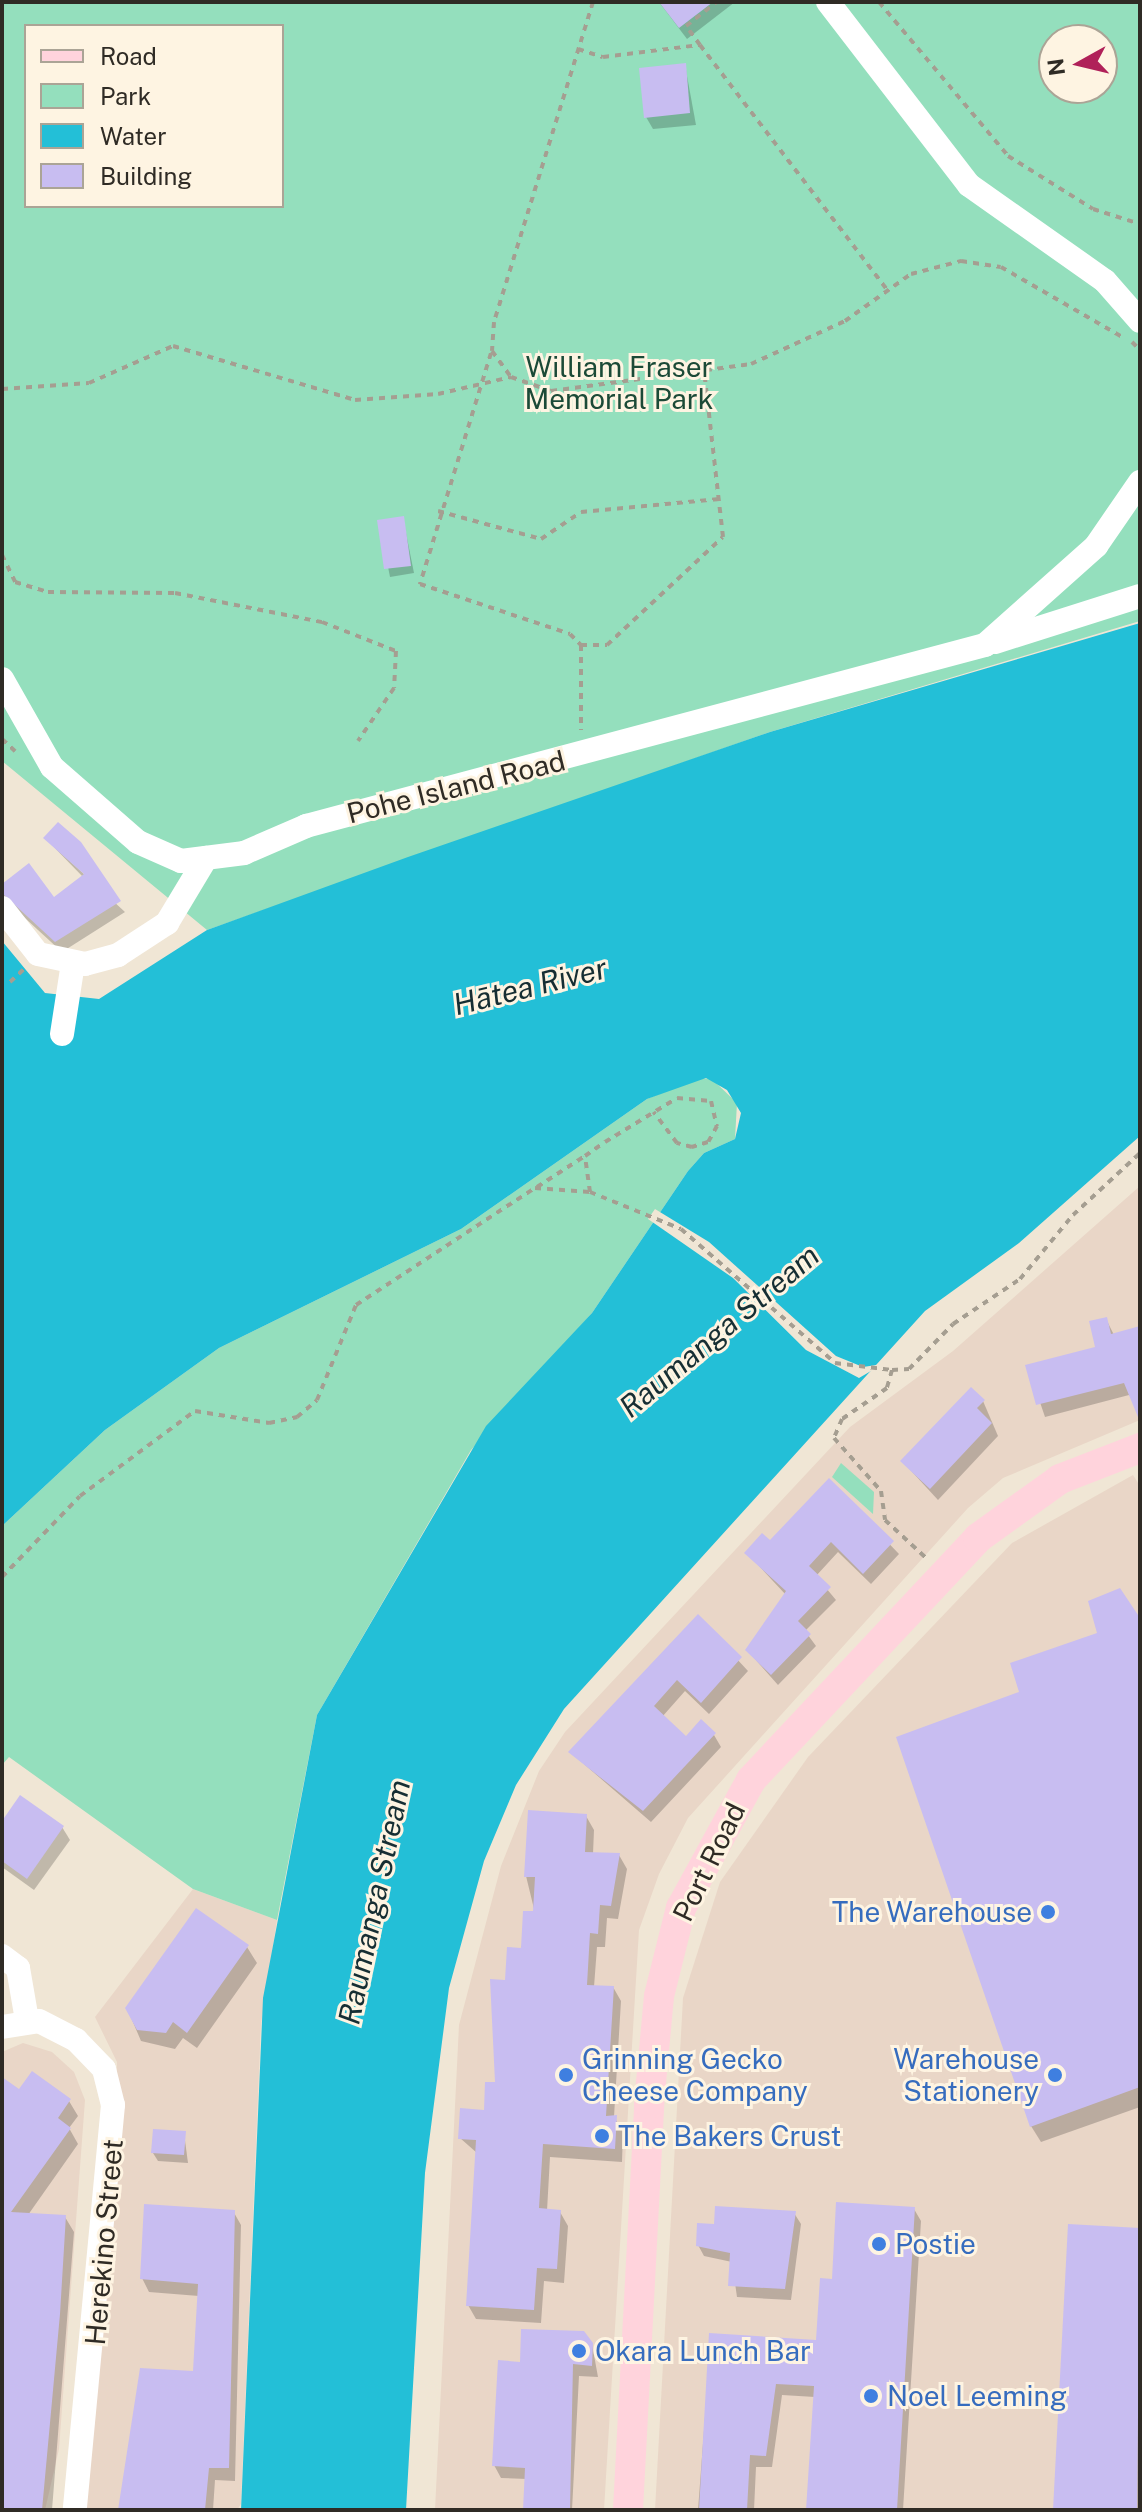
<!DOCTYPE html>
<html>
<head>
<meta charset="utf-8">
<style>
  body { margin:0 }
  #map { position:relative; width:1142px; height:2512px; overflow:hidden; background:#f0e6d5; font-family:"Public Sans",sans-serif }
  div>[style] { position:absolute }
  [style*='--x'] { left:calc(var(--x)*1px); top:calc(var(--y)*1px); width:calc(var(--w)*1px); rotate:calc(var(--a)*1deg) }
  .commercial>* { inset:0; background:#e9d6c7 }
  .green>* { inset:0; background:#94dfbd }
  .water>* { inset:0; background:#23bfd7 }
  .pier>* { inset:0; background:#f0e6d5 }
  .shadow>* { inset:0; background:#0003 }
  .building>* { inset:0; background:#c8bdf1 }
  .path>* { height:4px; margin-top:-2px; transform-origin:0; background:repeating-linear-gradient(90deg,#a59e91 0 6px,transparent 0 12px) }
  .minor>* { height:24px; margin:-12px; padding:0 12px; transform-origin:12px; border-radius:12px; background:#fff }
  .major>* { height:30px; margin:-15px; padding:0 15px; transform-origin:15px; border-radius:15px; background:#ffd3dc }
  .dots>* { width:22px; height:22px; translate:-50% -50%; box-sizing:border-box; border:4px solid #fef4e2; border-radius:50% }
  span { translate:-50% -50%; white-space:nowrap; text-align:center; line-height:1.15; -webkit-text-stroke:6px #fef4e2; paint-order:stroke }
  .park-label { font-size:28px; color:#1b4a37 }
  .street-label { font-size:28px; color:#2f2b25 }
  .shop-label { font-size:28px; color:#366cbe }
  .right { translate:-100% -50%; text-align:right }
  .left { translate:0 -50%; text-align:left }
  .water-label { font-size:30px; color:#162e33; font-style:italic }
  .frame { position:absolute; inset:0; border:4px solid #2f2b25; pointer-events:none }
  .legend { position:absolute; left:24px; top:24px; width:260px; height:184px; box-sizing:border-box; background:#fef4e2; border:2px solid #aba496; margin:0; padding:10px 14px; list-style:none; font-size:24px; color:#2f2b25 }
  .legend li { display:flex; align-items:center; gap:16px; height:40px }
  .legend b { width:40px; border:2px solid #aba496 }
  .north { position:absolute; left:1038px; top:24px; width:80px; height:80px; box-sizing:border-box; background:#fef4e2; border:2px solid #aba496; border-radius:50%; rotate:262deg; font-size:22px; font-weight:700; line-height:32px; text-align:center; color:#2f2b25 }
  .north::after { content:''; display:block; margin:auto; width:28px; height:36px; background:#b02159; clip-path:polygon(50% 0,100% 100%,50% 72%,0 100%) }
</style>
</head>
<body>
<div id="map">
  <div class="commercial">
    <div style="clip-path:polygon(1140px 1186px,1140px 1420px,1003px 1478px,968px 1508px,688px 1818px,659px 1874px,639px 1930px,604px 2510px,435px 2510px,459px 2025px,501px 1866px,539px 1771px,565px 1732px,850px 1427px,953px 1351px)"></div>
    <div style="clip-path:polygon(1133px 1475px,1140px 1486px,1140px 2510px,655px 2510px,683px 1998px,720px 1882px,808px 1757px,1012px 1543px)"></div>
    <div style="clip-path:polygon(193px 1889px,277px 1920px,261px 2024px,241px 2504px,237px 2510px,84px 2510px,116px 2142px,117px 2062px,95px 2017px)"></div>
    <div style="clip-path:polygon(23px 2043px,52px 2052px,74px 2072px,85px 2100px,59px 2449px,45px 2510px,2px 2510px,2px 2052px)"></div>
  </div>
  <div class="green">
    <div style="clip-path:polygon(evenodd,2px 2px,1140px 2px,1140px 621px,770px 732px,207px 930px,2px 761px,2px 2px,26px 26px,282px 26px,282px 206px,26px 206px,26px 26px,2px 2px,1054px 40px,1102px 40px,1102px 88px,1054px 88px,1054px 40px)"></div>
    <div style="clip-path:polygon(697px 1078px,712px 1079px,737px 1103px,735px 1139px,704px 1153px,688px 1171px,592px 1313px,471px 1450px,317px 1715px,277px 1920px,193px 1889px,9px 1757px,2px 1765px,2px 1526px,105px 1430px,219px 1348px,461px 1229px,647px 1099px)"></div>
    <div style="clip-path:polygon(841px 1463px,874px 1492px,873px 1514px,832px 1477px)"></div>
  </div>
  <div class="water">
    <div style="clip-path:polygon(1140px 623px,1140px 1136px,1019px 1243px,925px 1311px,564px 1709px,516px 1785px,484px 1861px,449px 1988px,425px 2173px,406px 2510px,241px 2510px,263px 1998px,317px 1715px,486px 1426px,592px 1313px,688px 1171px,704px 1153px,735px 1139px,741px 1113px,727px 1090px,706px 1078px,647px 1099px,461px 1229px,219px 1348px,105px 1430px,2px 1526px,2px 941px,45px 993px,99px 999px,207px 930px,408px 857px,770px 732px)"></div>
  </div>
  <div class="pier">
    <div style="clip-path:polygon(655px 1209px,709px 1242px,836px 1356px,863px 1367px,883px 1364px,859px 1378px,806px 1350px,733px 1278px,648px 1219px)"></div>
  </div>
  <div class="shadow">
    <div style="clip-path:polygon(659px 2px,735px 2px,687px 39px)"></div>
    <div style="clip-path:polygon(685px 65px,696px 125px,653px 129px,646px 117px)"></div>
    <div style="clip-path:polygon(403px 518px,414px 573px,390px 577px,379px 521px)"></div>
    <div style="clip-path:polygon(46px 839px,125px 912px,62px 952px,2px 897px,2px 886px,54px 900px,83px 877px)"></div>
    <div style="clip-path:polygon(1106px 1319px,1114px 1335px,1140px 1328px,1140px 1407px,1129px 1395px,1045px 1417px,1028px 1367px,1098px 1348px)"></div>
    <div style="clip-path:polygon(983px 1401px,998px 1436px,938px 1500px,903px 1462px)"></div>
    <div style="clip-path:polygon(829px 1481px,899px 1554px,871px 1584px,838px 1552px,816px 1576px,836px 1600px,805px 1631px,816px 1646px,778px 1685px,747px 1650px,786px 1595px,747px 1553px,770px 1543px)"></div>
    <div style="clip-path:polygon(698px 1617px,748px 1671px,709px 1714px,685px 1691px,662px 1717px,686px 1739px,714px 1735px,721px 1747px,651px 1822px,570px 1752px)"></div>
    <div style="clip-path:polygon(1140px 1622px,1140px 2107px,1041px 2142px,1031px 2126px,1022px 1693px,1100px 1634px)"></div>
    <div style="clip-path:polygon(586px 1816px,594px 1830px,593px 1854px,619px 1855px,627px 1869px,618px 1919px,607px 1918px,605px 1947px,597px 1947px,594px 1987px,613px 1987px,621px 2001px,614px 2117px,623px 2131px,622px 2162px,550px 2157px,547px 2211px,560px 2212px,568px 2226px,564px 2283px,544px 2281px,541px 2323px,476px 2319px,468px 2305px,477px 2153px,460px 2138px,486px 2112px,497px 2085px,507px 1982px,535px 1913px,526px 1876px)"></div>
    <div style="clip-path:polygon(3px 1822px,62px 1827px,70px 1840px,34px 1890px,2px 1867px)"></div>
    <div style="clip-path:polygon(247px 1947px,257px 1963px,197px 2048px,183px 2038px,175px 2049px,141px 2041px,127px 2008px)"></div>
    <div style="clip-path:polygon(2px 2092px,69px 2101px,78px 2116px,69px 2128px,78px 2144px,28px 2215px,65px 2217px,74px 2232px,52px 2510px,2px 2510px)"></div>
    <div style="clip-path:polygon(184px 2133px,188px 2163px,158px 2161px,153px 2153px)"></div>
    <div style="clip-path:polygon(914px 2209px,921px 2221px,903px 2510px,808px 2510px,815px 2397px,782px 2395px,772px 2467px,756px 2467px,754px 2510px,698px 2510px,711px 2336px,818px 2342px,834px 2281px)"></div>
    <div style="clip-path:polygon(233px 2211px,241px 2225px,235px 2481px,215px 2480px,213px 2510px,121px 2510px,195px 2373px,199px 2296px,149px 2292px,142px 2278px)"></div>
    <div style="clip-path:polygon(794px 2213px,801px 2224px,791px 2300px,737px 2297px,732px 2262px,704px 2256px,698px 2245px,716px 2226px)"></div>
    <div style="clip-path:polygon(1070px 2226px,1140px 2230px,1140px 2510px,1055px 2510px)"></div>
    <div style="clip-path:polygon(592px 2344px,598px 2377px,579px 2376px,572px 2510px,525px 2510px,527px 2479px,501px 2478px,494px 2465px,522px 2364px)"></div>
  </div>
  <div class="building">
    <div style="clip-path:polygon(659px 2px,713px 2px,679px 28px)"></div>
    <div style="clip-path:polygon(686px 63px,690px 113px,644px 118px,639px 68px)"></div>
    <div style="clip-path:polygon(404px 516px,411px 566px,384px 569px,377px 520px)"></div>
    <div style="clip-path:polygon(58px 822px,81px 842px,121px 901px,55px 942px,2px 893px,2px 884px,29px 863px,54px 897px,84px 874px,43px 838px)"></div>
    <div style="clip-path:polygon(1107px 1317px,1111px 1334px,1140px 1326px,1140px 1422px,1124px 1383px,1036px 1405px,1025px 1365px,1095px 1347px,1089px 1321px)"></div>
    <div style="clip-path:polygon(971px 1387px,985px 1400px,977px 1408px,992px 1423px,930px 1489px,900px 1461px)"></div>
    <div style="clip-path:polygon(829px 1478px,894px 1541px,863px 1574px,831px 1542px,809px 1566px,831px 1587px,798px 1621px,811px 1634px,771px 1675px,745px 1650px,786px 1591px,744px 1553px,762px 1533px,770px 1540px)"></div>
    <div style="clip-path:polygon(1120px 1588px,1140px 1618px,1140px 2087px,1030px 2127px,896px 1737px,1019px 1692px,1010px 1663px,1097px 1633px,1088px 1601px)"></div>
    <div style="clip-path:polygon(698px 1614px,742px 1657px,701px 1703px,677px 1680px,654px 1706px,686px 1736px,701px 1719px,716px 1733px,643px 1811px,568px 1752px)"></div>
    <div style="clip-path:polygon(20px 1795px,64px 1826px,27px 1879px,2px 1861px,2px 1821px)"></div>
    <div style="clip-path:polygon(528px 1810px,587px 1814px,585px 1852px,620px 1853px,611px 1906px,600px 1905px,598px 1934px,590px 1933px,587px 1985px,614px 1986px,606px 2116px,617px 2115px,615px 2149px,543px 2144px,539px 2208px,561px 2210px,557px 2269px,537px 2268px,534px 2310px,466px 2306px,476px 2140px,458px 2139px,460px 2108px,484px 2110px,485px 2082px,495px 2082px,490px 1979px,505px 1980px,507px 1947px,521px 1948px,523px 1911px,533px 1911px,535px 1877px,524px 1877px)"></div>
    <div style="clip-path:polygon(196px 1908px,249px 1945px,187px 2033px,173px 2022px,166px 2033px,137px 2030px,125px 2008px)"></div>
    <div style="clip-path:polygon(32px 2071px,71px 2099px,58px 2118px,71px 2128px,11px 2212px,66px 2215px,60px 2314px,42px 2510px,2px 2510px,2px 2077px,19px 2089px)"></div>
    <div style="clip-path:polygon(153px 2129px,186px 2131px,184px 2155px,151px 2153px)"></div>
    <div style="clip-path:polygon(836px 2202px,915px 2207px,897px 2510px,806px 2510px,814px 2386px,776px 2384px,766px 2456px,750px 2455px,747px 2510px,699px 2510px,709px 2333px,816px 2340px,820px 2278px,832px 2279px)"></div>
    <div style="clip-path:polygon(144px 2204px,235px 2210px,229px 2468px,209px 2468px,205px 2510px,118px 2510px,140px 2368px,193px 2371px,198px 2284px,140px 2279px)"></div>
    <div style="clip-path:polygon(715px 2206px,796px 2211px,785px 2289px,728px 2286px,730px 2253px,696px 2246px,697px 2223px,714px 2224px)"></div>
    <div style="clip-path:polygon(1068px 2224px,1140px 2228px,1137px 2510px,1053px 2510px)"></div>
    <div style="clip-path:polygon(521px 2329px,584px 2331px,593px 2343px,592px 2366px,573px 2364px,570px 2510px,523px 2510px,525px 2468px,492px 2466px,498px 2360px,520px 2362px)"></div>
  </div>
  <div class="path">
    <div style="--x:593;--y:2;--w:335;--a:107.2"></div>
    <div style="--x:494;--y:322;--w:29;--a:94"></div>
    <div style="--x:492;--y:351;--w:32;--a:54"></div>
    <div style="--x:511;--y:377;--w:42;--a:19.3"></div>
    <div style="--x:551;--y:391;--w:202;--a:-7.7"></div>
    <div style="--x:751;--y:364;--w:103;--a:-24.6"></div>
    <div style="--x:845;--y:321;--w:81;--a:-35.5"></div>
    <div style="--x:911;--y:274;--w:52;--a:-14.6"></div>
    <div style="--x:961;--y:261;--w:40;--a:8.5"></div>
    <div style="--x:1001;--y:267;--w:142;--a:30"></div>
    <div style="--x:879;--y:2;--w:201;--a:50"></div>
    <div style="--x:1008;--y:156;--w:100;--a:31.9"></div>
    <div style="--x:1093;--y:209;--w:49;--a:17.7"></div>
    <div style="--x:700;--y:45;--w:308;--a:52.6"></div>
    <div style="--x:578;--y:49;--w:26;--a:18"></div>
    <div style="--x:603;--y:57;--w:98;--a:-7.1"></div>
    <div style="--x:700;--y:45;--w:24;--a:-126"></div>
    <div style="--x:686;--y:26;--w:39;--a:-38"></div>
    <div style="--x:1132;--y:342;--w:11;--a:45"></div>
    <div style="--x:491;--y:353;--w:242;--a:107.1"></div>
    <div style="--x:420;--y:584;--w:158;--a:18.4"></div>
    <div style="--x:570;--y:634;--w:16;--a:45"></div>
    <div style="--x:581;--y:645;--w:85;--a:90"></div>
    <div style="--x:2;--y:389;--w:87;--a:-3.9"></div>
    <div style="--x:89;--y:383;--w:92;--a:-23.8"></div>
    <div style="--x:173;--y:346;--w:190;--a:16.5"></div>
    <div style="--x:355;--y:400;--w:83;--a:-4.1"></div>
    <div style="--x:438;--y:394;--w:75;--a:-13.1"></div>
    <div style="--x:438;--y:511;--w:107;--a:15.2"></div>
    <div style="--x:541;--y:539;--w:48;--a:-34"></div>
    <div style="--x:581;--y:512;--w:139;--a:-5.4"></div>
    <div style="--x:2;--y:555;--w:30;--a:64"></div>
    <div style="--x:15;--y:582;--w:34;--a:17"></div>
    <div style="--x:48;--y:592;--w:127;--a:0.5"></div>
    <div style="--x:175;--y:593;--w:150;--a:11.2"></div>
    <div style="--x:322;--y:622;--w:79;--a:21.4"></div>
    <div style="--x:396;--y:651;--w:37;--a:93"></div>
    <div style="--x:394;--y:688;--w:64;--a:124.2"></div>
    <div style="--x:581;--y:645;--w:26;--a:0"></div>
    <div style="--x:607;--y:645;--w:158;--a:-43"></div>
    <div style="--x:723;--y:537;--w:168;--a:-96.5"></div>
    <div style="--x:2;--y:739;--w:18;--a:43"></div>
    <div style="--x:10;--y:982;--w:21;--a:-43"></div>
    <div style="--x:537;--y:1187;--w:57;--a:-32.9"></div>
    <div style="--x:590;--y:1192;--w:36;--a:-98"></div>
    <div style="--x:585;--y:1156;--w:24;--a:-35"></div>
    <div style="--x:605;--y:1142;--w:84;--a:-31.4"></div>
    <div style="--x:677;--y:1098;--w:34;--a:5"></div>
    <div style="--x:711;--y:1101;--w:26;--a:77"></div>
    <div style="--x:717;--y:1126;--w:18;--a:119"></div>
    <div style="--x:708;--y:1142;--w:17;--a:163"></div>
    <div style="--x:692;--y:1147;--w:16;--a:-165"></div>
    <div style="--x:677;--y:1143;--w:39;--a:-127"></div>
    <div style="--x:892;--y:1370;--w:19;--a:106"></div>
    <div style="--x:887;--y:1388;--w:55;--a:145.4"></div>
    <div style="--x:842;--y:1419;--w:21;--a:113"></div>
    <div style="--x:834;--y:1438;--w:71;--a:48.4"></div>
    <div style="--x:881;--y:1491;--w:29;--a:82"></div>
    <div style="--x:885;--y:1520;--w:56;--a:42.8"></div>
    <div style="--x:2;--y:1577;--w:112;--a:-46.1"></div>
    <div style="--x:80;--y:1496;--w:143;--a:-36.5"></div>
    <div style="--x:195;--y:1411;--w:75;--a:9.2"></div>
    <div style="--x:269;--y:1423;--w:29;--a:-12"></div>
    <div style="--x:297;--y:1417;--w:26;--a:-40"></div>
    <div style="--x:317;--y:1400;--w:103;--a:-67.7"></div>
    <div style="--x:356;--y:1305;--w:214;--a:-33.2"></div>
    <div style="--x:535;--y:1188;--w:55;--a:4.2"></div>
    <div style="--x:590;--y:1192;--w:98;--a:22.1"></div>
    <div style="--x:681;--y:1229;--w:204;--a:41"></div>
    <div style="--x:835;--y:1363;--w:57;--a:7"></div>
    <div style="--x:892;--y:1370;--w:17;--a:-3"></div>
    <div style="--x:909;--y:1369;--w:63;--a:-45.6"></div>
    <div style="--x:953;--y:1324;--w:81;--a:-33.9"></div>
    <div style="--x:1020;--y:1279;--w:83;--a:-50.4"></div>
    <div style="--x:1073;--y:1215;--w:91;--a:-42.8"></div>
  </div>
  <div class="minor">
    <div style="--x:828;--y:2;--w:231;--a:52.4"></div>
    <div style="--x:969;--y:185;--w:166;--a:35.2"></div>
    <div style="--x:1105;--y:281;--w:53;--a:48.8"></div>
    <div style="--x:995;--y:642;--w:152;--a:-17.6"></div>
    <div style="--x:2;--y:679;--w:101;--a:60.4"></div>
    <div style="--x:52;--y:767;--w:114;--a:41.1"></div>
    <div style="--x:138;--y:842;--w:47;--a:23.8"></div>
    <div style="--x:181;--y:861;--w:64;--a:-7.2"></div>
    <div style="--x:244;--y:853;--w:68;--a:-23.5"></div>
    <div style="--x:306;--y:826;--w:703;--a:-14.93"></div>
    <div style="--x:985;--y:645;--w:149;--a:-41.7"></div>
    <div style="--x:1096;--y:546;--w:78;--a:-55.5"></div>
    <div style="--x:2;--y:908;--w:58;--a:52"></div>
    <div style="--x:38;--y:954;--w:48;--a:12"></div>
    <div style="--x:85;--y:964;--w:34;--a:-15"></div>
    <div style="--x:118;--y:955;--w:59;--a:-33.1"></div>
    <div style="--x:167;--y:923;--w:76;--a:-59"></div>
    <div style="--x:62;--y:1034;--w:72;--a:-81.2"></div>
    <div style="--x:2;--y:1956;--w:20;--a:37"></div>
    <div style="--x:18;--y:1968;--w:53;--a:80.2"></div>
    <div style="--x:2;--y:2027;--w:37;--a:-9"></div>
    <div style="--x:39;--y:2021;--w:42;--a:27.2"></div>
    <div style="--x:76;--y:2040;--w:40;--a:46"></div>
    <div style="--x:104;--y:2069;--w:37;--a:76"></div>
    <div style="--x:113;--y:2105;--w:407;--a:95.4"></div>
  </div>
  <div class="major">
    <div style="--x:628;--y:2510;--w:407;--a:-87"></div>
    <div style="--x:649;--y:2104;--w:108;--a:-84.7"></div>
    <div style="--x:659;--y:1996;--w:91;--a:-76"></div>
    <div style="--x:681;--y:1908;--w:146;--a:-61.3"></div>
    <div style="--x:751;--y:1780;--w:332;--a:-46.8"></div>
    <div style="--x:978;--y:1538;--w:101;--a:-35.7"></div>
    <div style="--x:1060;--y:1479;--w:86;--a:-21.2"></div>
  </div>
  <div class="dots">
    <div style="left:1048px;top:1912px;background:#3f7fe0"></div>
    <div style="left:566px;top:2075px;background:#3f7fe0"></div>
    <div style="left:1055px;top:2075px;background:#3f7fe0"></div>
    <div style="left:602px;top:2136px;background:#3f7fe0"></div>
    <div style="left:879px;top:2244px;background:#3f7fe0"></div>
    <div style="left:579px;top:2351px;background:#3f7fe0"></div>
    <div style="left:871px;top:2396px;background:#3f7fe0"></div>
  </div>
  <div class="park-label">
    <span style="left:619px;top:383px">William Fraser<br>Memorial Park</span>
  </div>
  <div class="street-label">
    <span style="left:456px;top:787px;rotate:-14deg">Pohe Island Road</span>
    <span style="left:709px;top:1862px;rotate:-64deg">Port Road</span>
    <span style="left:104px;top:2242px;rotate:-85deg">Herekino Street</span>
  </div>
  <div class="shop-label">
    <span class="right" style="left:1032px;top:1912px">The Warehouse</span>
    <span class="left" style="left:582px;top:2075px">Grinning Gecko<br>Cheese Company</span>
    <span class="right" style="left:1039px;top:2075px">Warehouse<br>Stationery</span>
    <span class="left" style="left:618px;top:2136px">The Bakers Crust</span>
    <span class="left" style="left:895px;top:2244px">Postie</span>
    <span class="left" style="left:595px;top:2351px">Okara Lunch Bar</span>
    <span class="left" style="left:887px;top:2396px">Noel Leeming</span>
  </div>
  <div class="water-label">
    <span style="left:530px;top:986px;rotate:-14deg">Hātea River</span>
    <span style="left:719px;top:1331px;rotate:-40deg">Raumanga Stream</span>
    <span style="left:374px;top:1902px;rotate:-78deg">Raumanga Stream</span>
  </div>
  <div class="frame"></div>
  <ul class="legend">
  <li><b style="height:10px;background:#ffd3dc"></b>Road</li>
  <li><b style="height:22px;background:#94dfbd"></b>Park</li>
  <li><b style="height:22px;background:#23bfd7"></b>Water</li>
  <li><b style="height:22px;background:#c8bdf1"></b>Building</li>
  </ul>
  <div class="north">N</div>
</div>
</body>
</html>
